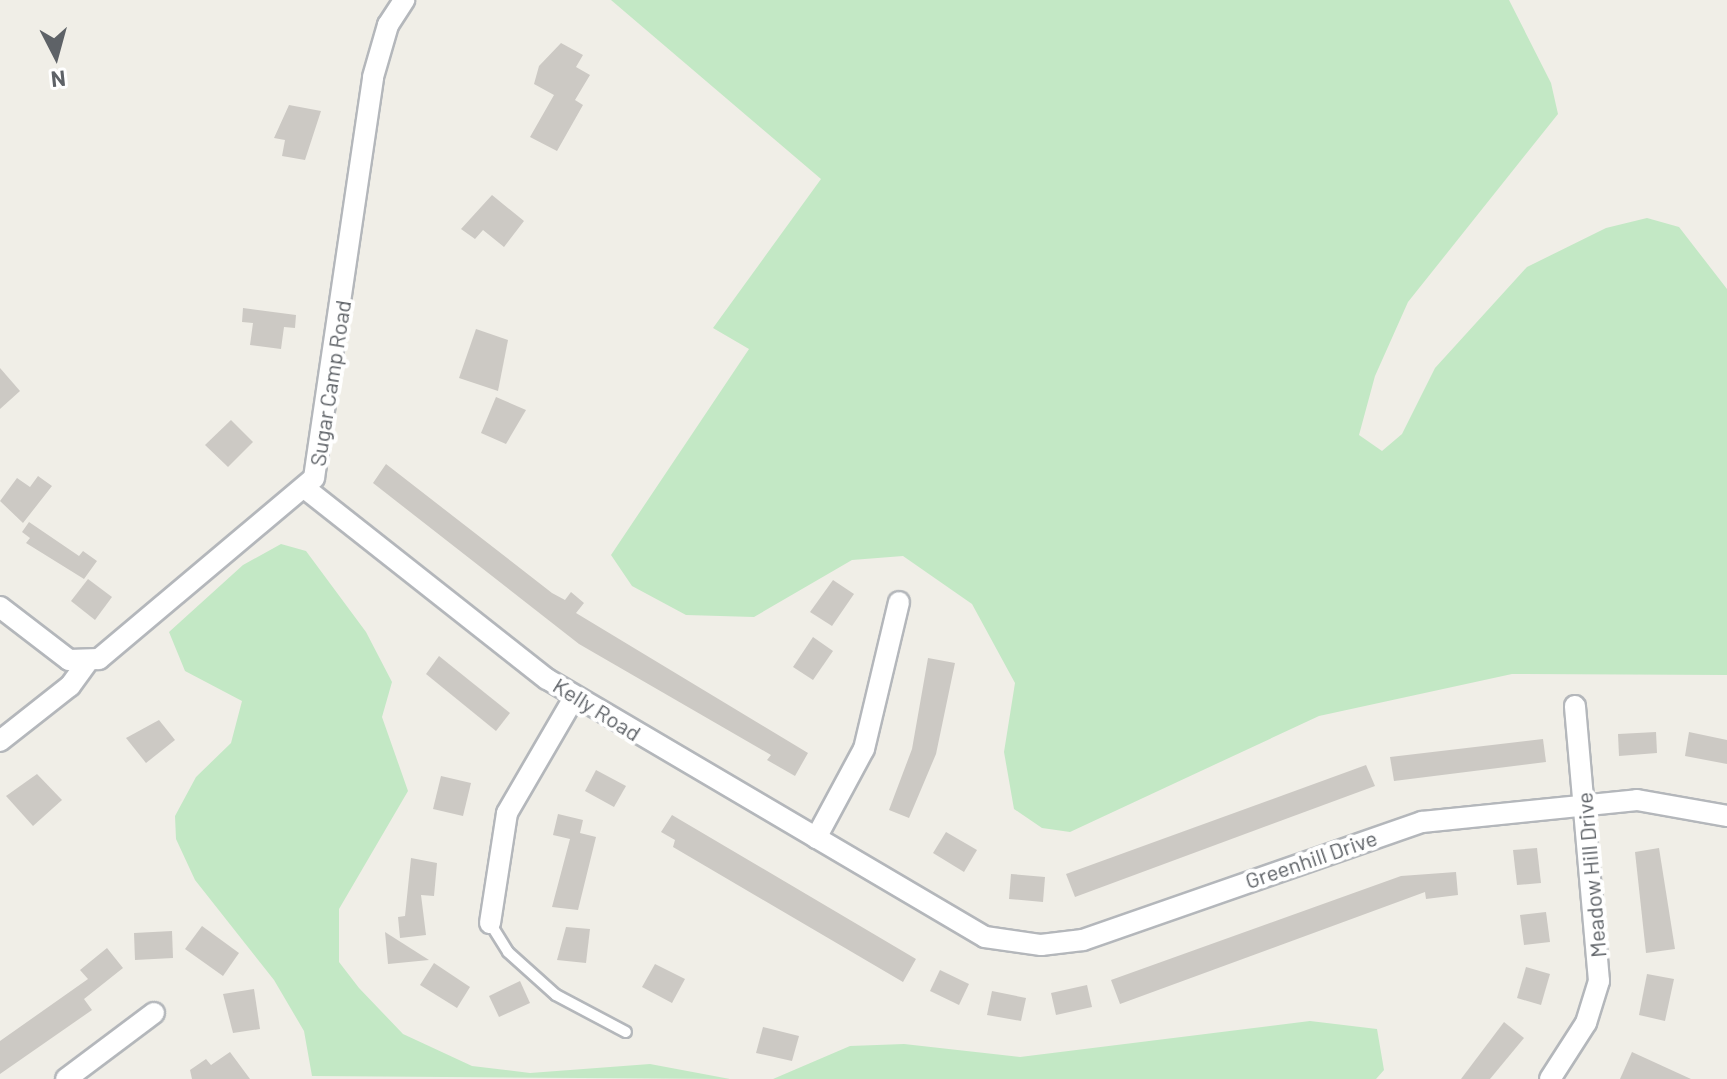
<!DOCTYPE html>
<html>
<head>
<meta charset="utf-8">
<style>
  body { margin:0 }
  #map { position:relative; width:1727px; height:1079px; overflow:hidden; background:#f0eee7; font-family:Barlow,sans-serif }
  div>[style] { position:absolute }
  [style*='--x'] { left:calc(var(--x)*1px); top:calc(var(--y)*1px); width:calc(var(--w)*1px); rotate:calc(var(--a)*1deg) }
  .green>* { inset:0; background:#c3e8c5 }
  .building>* { inset:0; background:#ccc9c4 }
  .roads { filter:drop-shadow(2px 0 #b4b7bb) drop-shadow(-2px 0 #b4b7bb) drop-shadow(0 2px #b4b7bb) drop-shadow(0 -2px #b4b7bb) }
  .lane>* { height:10px; margin:-5px; padding:0 5px; transform-origin:5px; border-radius:5px; background:#fff }
  .street>* { height:20px; margin:-10px; padding:0 10px; transform-origin:10px; border-radius:10px; background:#fff }
  span { translate:-50% -50%; white-space:nowrap; text-align:center; line-height:1.15; -webkit-text-stroke:8px #fff; paint-order:stroke }
  .street-label { font-size:22px; color:#5e6267 }
  .north { position:absolute; left:16px; top:16px; width:80px; height:80px; -webkit-text-stroke:6px #fff; paint-order:stroke; rotate:174deg; font-size:22px; font-weight:700; line-height:32px; text-align:center; color:#5e6267 }
  .north::after { content:''; display:block; margin:auto; width:28px; height:36px; background:#5e6267; clip-path:polygon(50% 0,100% 100%,50% 72%,0 100%) }
</style>
</head>
<body>
<div id="map">
  <div class="green">
    <div style="clip-path:polygon(611px 0,1509px 0,1551px 83px,1558px 114px,1408px 302px,1375px 376px,1359px 435px,1382px 451px,1402px 434px,1435px 368px,1527px 267px,1606px 228px,1647px 218px,1679px 227px,1727px 289px,1727px 675px,1512px 674px,1319px 716px,1070px 832px,1042px 828px,1014px 809px,1004px 752px,1015px 683px,972px 604px,903px 556px,852px 560px,754px 617px,686px 615px,632px 586px,611px 555px,749px 349px,713px 328px,821px 179px)"></div>
    <div style="clip-path:polygon(281px 544px,306px 551px,366px 632px,392px 682px,382px 717px,408px 791px,339px 909px,339px 962px,359px 988px,403px 1034px,472px 1066px,530px 1073px,650px 1064px,730px 1079px,312px 1076px,304px 1031px,274px 980px,195px 880px,176px 839px,175px 816px,196px 777px,231px 743px,242px 701px,185px 671px,169px 632px,243px 565px)"></div>
    <div style="clip-path:polygon(1310px 1021px,1377px 1029px,1384px 1070px,1376px 1079px,773px 1079px,850px 1046px,904px 1044px,1020px 1057px)"></div>
  </div>
  <div class="building">
    <div style="clip-path:polygon(561px 43px,583px 55px,576px 67px,590px 75px,575px 100px,583px 105px,557px 151px,530px 137px,554px 95px,534px 84px,539px 66px)"></div>
    <div style="clip-path:polygon(289px 105px,321px 111px,305px 160px,282px 156px,285px 140px,274px 138px)"></div>
    <div style="clip-path:polygon(492px 195px,524px 221px,504px 247px,483px 230px,475px 239px,461px 229px)"></div>
    <div style="clip-path:polygon(243px 308px,296px 315px,295px 328px,284px 327px,281px 349px,250px 345px,253px 323px,242px 322px)"></div>
    <div style="clip-path:polygon(476px 329px,508px 340px,498px 391px,459px 378px)"></div>
    <div style="clip-path:polygon(0 368px,20px 391px,0 409px)"></div>
    <div style="clip-path:polygon(496px 397px,526px 410px,506px 444px,481px 433px)"></div>
    <div style="clip-path:polygon(231px 420px,253px 442px,228px 467px,205px 445px)"></div>
    <div style="clip-path:polygon(386px 464px,552px 593px,565px 600px,571px 592px,584px 603px,576px 613px,808px 753px,795px 776px,767px 760px,771px 755px,579px 644px,373px 483px)"></div>
    <div style="clip-path:polygon(38px 476px,52px 486px,23px 523px,0 501px,17px 478px,30px 487px)"></div>
    <div style="clip-path:polygon(29px 522px,79px 556px,83px 551px,97px 561px,84px 579px,26px 543px,30px 538px,22px 532px)"></div>
    <div style="clip-path:polygon(88px 579px,112px 597px,95px 620px,71px 601px)"></div>
    <div style="clip-path:polygon(833px 580px,854px 594px,832px 626px,810px 612px)"></div>
    <div style="clip-path:polygon(813px 637px,833px 651px,813px 680px,793px 667px)"></div>
    <div style="clip-path:polygon(439px 656px,510px 713px,496px 731px,426px 674px)"></div>
    <div style="clip-path:polygon(928px 658px,955px 663px,936px 754px,909px 818px,889px 810px,912px 749px)"></div>
    <div style="clip-path:polygon(159px 720px,175px 740px,146px 763px,126px 738px)"></div>
    <div style="clip-path:polygon(1656px 732px,1657px 753px,1619px 756px,1618px 734px)"></div>
    <div style="clip-path:polygon(1689px 732px,1727px 740px,1727px 764px,1685px 756px)"></div>
    <div style="clip-path:polygon(1543px 739px,1546px 762px,1394px 781px,1390px 757px)"></div>
    <div style="clip-path:polygon(1366px 765px,1375px 786px,1075px 897px,1066px 874px)"></div>
    <div style="clip-path:polygon(596px 770px,626px 786px,614px 807px,585px 791px)"></div>
    <div style="clip-path:polygon(37px 774px,62px 800px,33px 826px,6px 796px)"></div>
    <div style="clip-path:polygon(441px 776px,471px 783px,463px 816px,433px 809px)"></div>
    <div style="clip-path:polygon(558px 814px,583px 820px,580px 833px,596px 837px,578px 910px,552px 907px,570px 839px,553px 835px)"></div>
    <div style="clip-path:polygon(672px 815px,916px 959px,903px 982px,673px 847px,675px 840px,661px 832px)"></div>
    <div style="clip-path:polygon(946px 832px,977px 850px,964px 872px,933px 853px)"></div>
    <div style="clip-path:polygon(1537px 848px,1541px 883px,1517px 885px,1513px 850px)"></div>
    <div style="clip-path:polygon(1659px 848px,1675px 949px,1646px 953px,1635px 852px)"></div>
    <div style="clip-path:polygon(411px 858px,437px 863px,434px 896px,421px 895px,426px 935px,400px 938px,398px 917px,405px 916px)"></div>
    <div style="clip-path:polygon(1456px 872px,1458px 895px,1426px 899px,1425px 892px,1120px 1004px,1111px 980px,1401px 876px)"></div>
    <div style="clip-path:polygon(1011px 874px,1045px 877px,1043px 902px,1009px 899px)"></div>
    <div style="clip-path:polygon(1546px 912px,1550px 942px,1524px 945px,1520px 915px)"></div>
    <div style="clip-path:polygon(202px 926px,239px 953px,223px 976px,185px 949px)"></div>
    <div style="clip-path:polygon(566px 927px,590px 929px,586px 963px,557px 960px)"></div>
    <div style="clip-path:polygon(172px 931px,173px 958px,135px 960px,134px 933px)"></div>
    <div style="clip-path:polygon(385px 932px,429px 960px,388px 964px)"></div>
    <div style="clip-path:polygon(107px 948px,123px 968px,84px 999px,92px 1010px,0 1074px,0 1041px,88px 979px,80px 970px)"></div>
    <div style="clip-path:polygon(434px 963px,470px 987px,457px 1008px,420px 985px)"></div>
    <div style="clip-path:polygon(655px 964px,685px 979px,672px 1003px,642px 987px)"></div>
    <div style="clip-path:polygon(1526px 967px,1550px 974px,1541px 1005px,1517px 998px)"></div>
    <div style="clip-path:polygon(940px 970px,969px 984px,959px 1005px,930px 991px)"></div>
    <div style="clip-path:polygon(1647px 974px,1674px 979px,1665px 1021px,1639px 1015px)"></div>
    <div style="clip-path:polygon(520px 981px,530px 1003px,499px 1017px,489px 996px)"></div>
    <div style="clip-path:polygon(1087px 985px,1092px 1007px,1056px 1015px,1051px 993px)"></div>
    <div style="clip-path:polygon(254px 989px,260px 1029px,233px 1033px,223px 994px)"></div>
    <div style="clip-path:polygon(992px 991px,1026px 998px,1021px 1021px,987px 1015px)"></div>
    <div style="clip-path:polygon(1504px 1022px,1524px 1038px,1490px 1079px,1461px 1079px)"></div>
    <div style="clip-path:polygon(763px 1027px,799px 1036px,792px 1061px,756px 1053px)"></div>
    <div style="clip-path:polygon(230px 1052px,250px 1079px,192px 1079px,190px 1070px,206px 1059px,211px 1065px)"></div>
    <div style="clip-path:polygon(1632px 1052px,1691px 1079px,1620px 1079px)"></div>
  </div>
  <div class="roads">
    <div class="lane">
      <div style="--x:490;--y:923;--w:34;--a:58"></div>
      <div style="--x:508;--y:952;--w:64;--a:41.9"></div>
      <div style="--x:556;--y:995;--w:79;--a:27.9"></div>
    </div>
    <div class="street">
      <div style="--x:306;--y:489;--w:307;--a:38.3"></div>
      <div style="--x:547;--y:679;--w:508;--a:30.5"></div>
      <div style="--x:985;--y:937;--w:57;--a:8.1"></div>
      <div style="--x:1041;--y:945;--w:42;--a:-6.8"></div>
      <div style="--x:1083;--y:940;--w:359;--a:-19.2"></div>
      <div style="--x:1422;--y:822;--w:216;--a:-5.8"></div>
      <div style="--x:1637;--y:800;--w:91;--a:10.1"></div>
      <div style="--x:0;--y:607;--w:87;--a:37.5"></div>
      <div style="--x:69;--y:660;--w:30;--a:-2"></div>
      <div style="--x:99;--y:659;--w:281;--a:-40.1"></div>
      <div style="--x:314;--y:478;--w:405;--a:-81.6"></div>
      <div style="--x:373;--y:77;--w:54;--a:-73.9"></div>
      <div style="--x:388;--y:25;--w:30;--a:-57"></div>
      <div style="--x:0;--y:741;--w:89;--a:-38.2"></div>
      <div style="--x:70;--y:686;--w:27;--a:-54"></div>
      <div style="--x:816;--y:838;--w:101;--a:-61.7"></div>
      <div style="--x:864;--y:749;--w:151;--a:-76.6"></div>
      <div style="--x:490;--y:923;--w:111;--a:-81.2"></div>
      <div style="--x:507;--y:813;--w:135;--a:-59.8"></div>
      <div style="--x:66;--y:1079;--w:110;--a:-36.9"></div>
      <div style="--x:1550;--y:1079;--w:67;--a:-57.3"></div>
      <div style="--x:1586;--y:1023;--w:44;--a:-72.8"></div>
      <div style="--x:1599;--y:981;--w:276;--a:-95"></div>
    </div>
  </div>
  <div class="street-label">
    <span style="left:330px;top:383px;rotate:-81deg">Sugar Camp Road</span>
    <span style="left:597px;top:709px;rotate:32deg">Kelly Road</span>
    <span style="left:1311px;top:859px;rotate:-19deg">Greenhill Drive</span>
    <span style="left:1591px;top:875px;rotate:-95deg">Meadow Hill Drive</span>
  </div>
  <div class="north">N</div>
</div>
</body>
</html>
